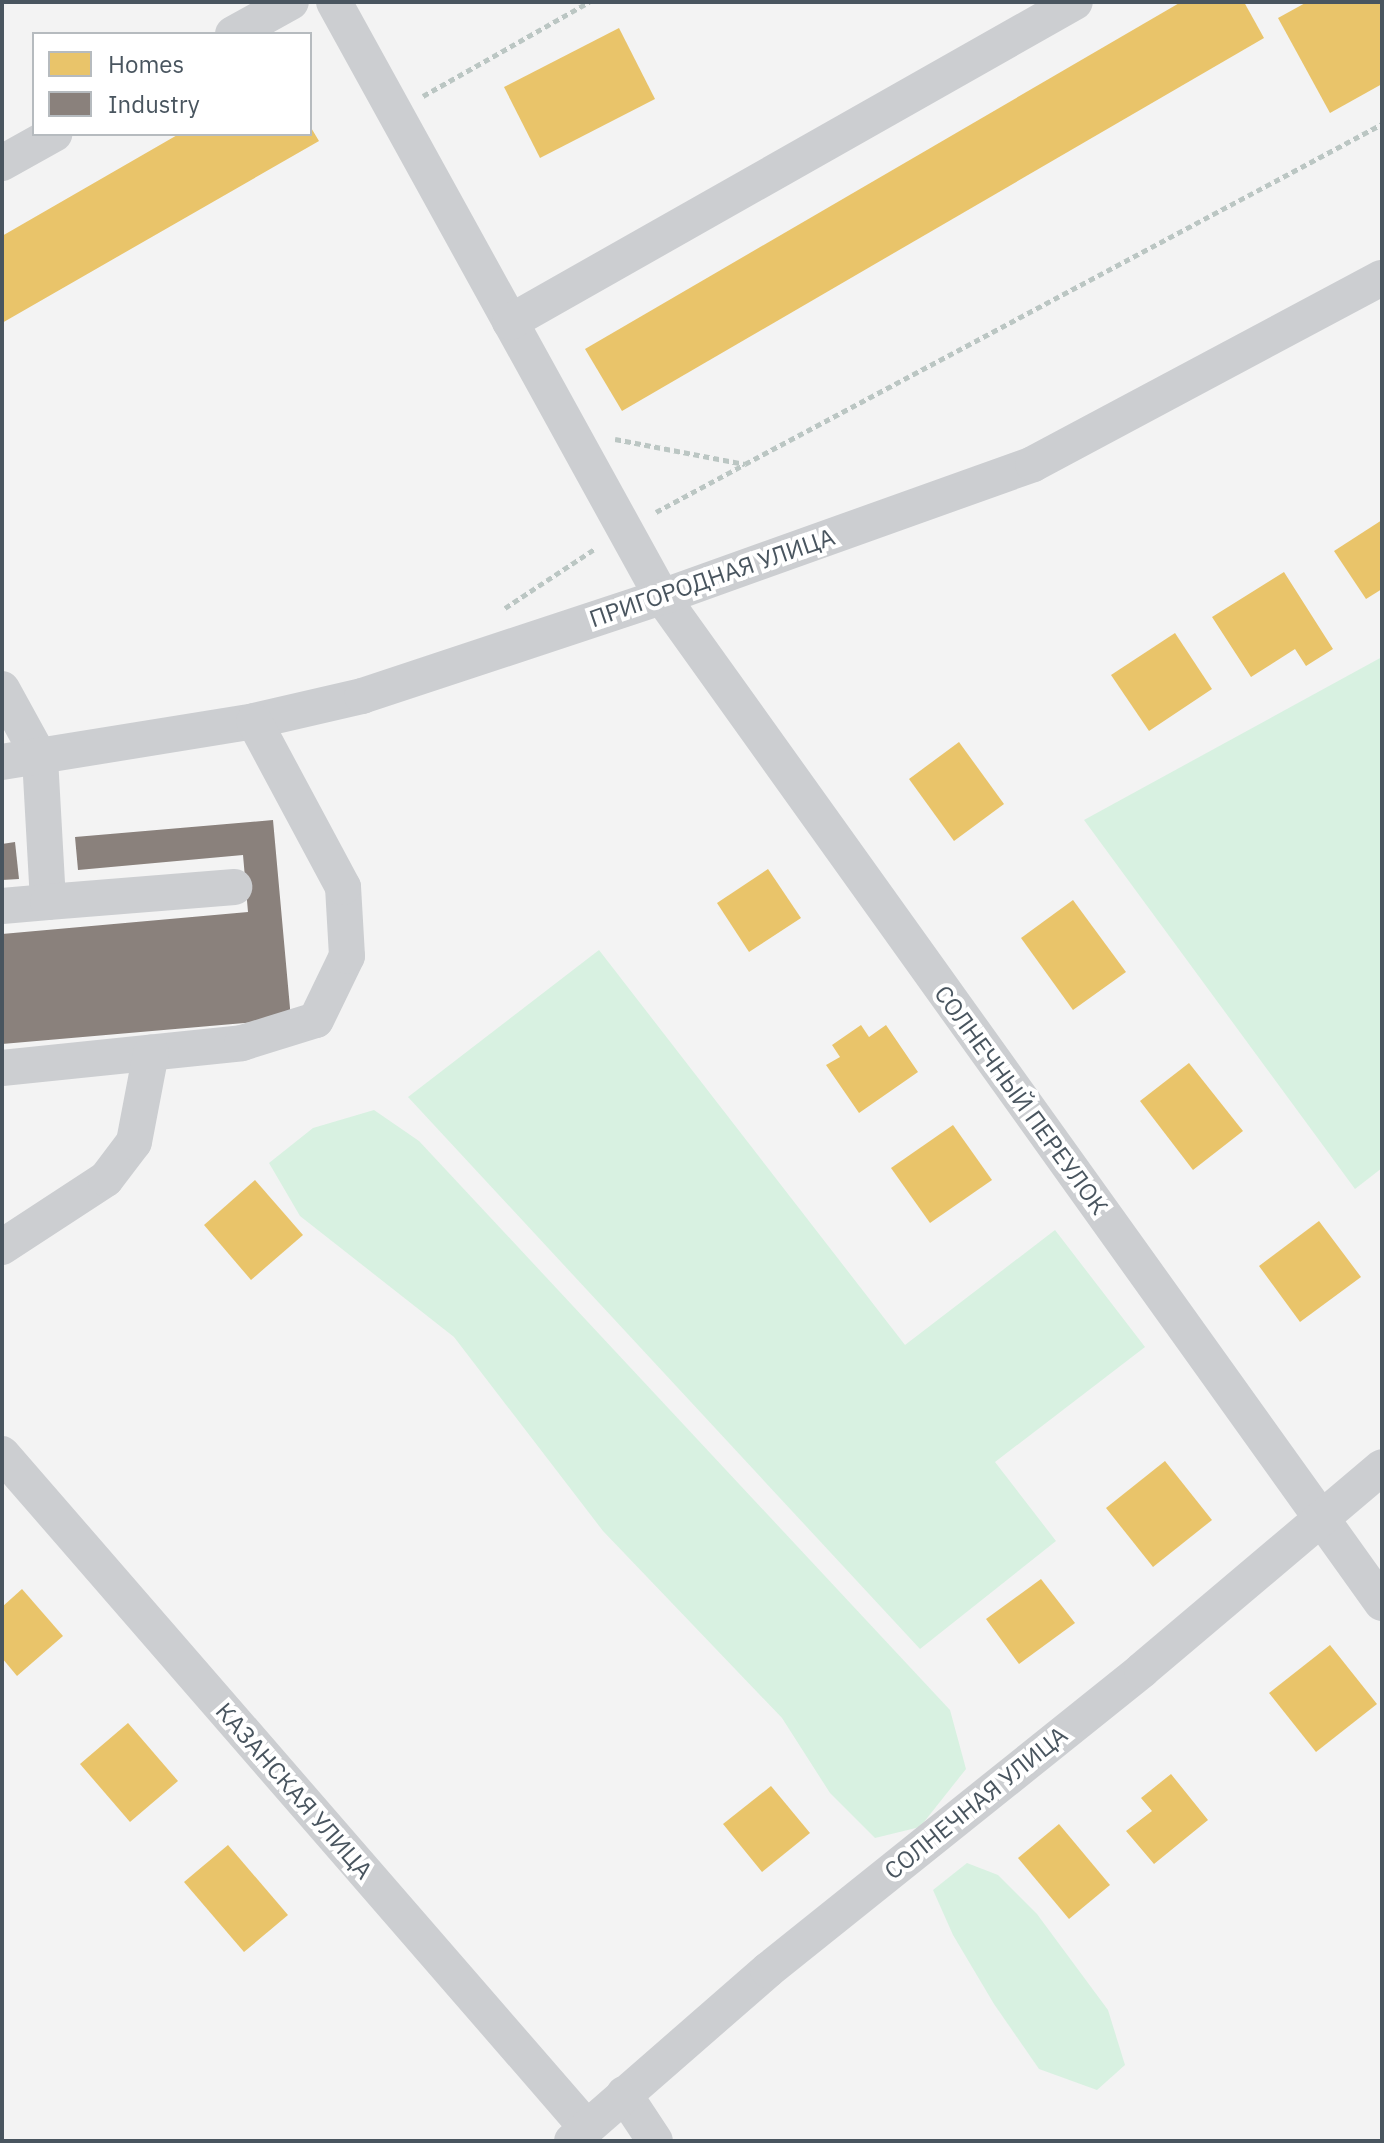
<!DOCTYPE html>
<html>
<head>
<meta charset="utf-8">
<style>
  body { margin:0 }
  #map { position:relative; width:1384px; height:2143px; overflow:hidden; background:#f3f3f3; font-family:"IBM Plex Sans",sans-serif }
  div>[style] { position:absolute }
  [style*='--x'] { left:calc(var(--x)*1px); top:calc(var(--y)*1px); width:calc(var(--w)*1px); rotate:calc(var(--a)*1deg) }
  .green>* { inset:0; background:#d8f1e1 }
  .homes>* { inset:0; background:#e9c46a }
  .industry>* { inset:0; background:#8a817c }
  .path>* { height:5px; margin-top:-2.5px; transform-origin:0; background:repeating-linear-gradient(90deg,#bbc6c3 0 6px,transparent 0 10px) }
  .minor>* { height:36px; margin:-18px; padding:0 18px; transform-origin:18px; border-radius:18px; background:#ccced1 }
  span { translate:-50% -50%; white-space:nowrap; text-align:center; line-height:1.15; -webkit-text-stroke:8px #fff; paint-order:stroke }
  .street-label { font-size:24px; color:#49555f }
  .frame { position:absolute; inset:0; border:4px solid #49555f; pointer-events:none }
  .legend { position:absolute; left:32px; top:32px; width:280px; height:104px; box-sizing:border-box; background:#fff; border:2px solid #b6bbbf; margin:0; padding:10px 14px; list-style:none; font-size:24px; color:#49555f }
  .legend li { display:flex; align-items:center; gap:16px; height:40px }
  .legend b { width:40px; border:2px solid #b6bbbf }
</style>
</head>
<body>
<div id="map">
  <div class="green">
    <div style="clip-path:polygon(1382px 657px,1382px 1168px,1355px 1189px,1084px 820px)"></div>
    <div style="clip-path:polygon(599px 950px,905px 1345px,1055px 1230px,1145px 1347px,995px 1462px,1056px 1541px,920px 1649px,408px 1097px)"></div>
    <div style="clip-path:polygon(374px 1110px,419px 1141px,950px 1710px,966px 1769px,920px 1827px,875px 1838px,830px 1793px,782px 1718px,603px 1531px,454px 1337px,300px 1216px,269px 1163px,313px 1128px)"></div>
    <div style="clip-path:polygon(967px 1863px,998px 1875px,1037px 1914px,1108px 2010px,1125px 2065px,1097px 2090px,1039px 2069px,994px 2004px,953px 1935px,933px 1890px)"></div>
  </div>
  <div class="homes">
    <div style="clip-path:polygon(1181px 2px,1244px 2px,1264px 38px,622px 411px,585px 349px)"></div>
    <div style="clip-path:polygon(1307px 2px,1382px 2px,1382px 84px,1330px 113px,1278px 18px)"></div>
    <div style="clip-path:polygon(619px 28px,655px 99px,540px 158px,504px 87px)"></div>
    <div style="clip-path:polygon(310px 126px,319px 141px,2px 323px,2px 236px,179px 134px,310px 134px)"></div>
    <div style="clip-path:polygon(1382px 520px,1382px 589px,1366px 599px,1334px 551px)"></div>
    <div style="clip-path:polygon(1284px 572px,1333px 649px,1306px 666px,1295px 649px,1251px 677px,1212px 617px)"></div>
    <div style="clip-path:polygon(1175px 633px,1212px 689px,1149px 731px,1111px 675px)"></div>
    <div style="clip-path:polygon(959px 742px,1004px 804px,954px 841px,909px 779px)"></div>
    <div style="clip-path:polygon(768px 869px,801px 918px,749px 952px,717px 903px)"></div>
    <div style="clip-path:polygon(1073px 900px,1126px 972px,1073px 1010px,1021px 938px)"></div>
    <div style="clip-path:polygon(861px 1025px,869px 1037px,886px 1025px,918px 1072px,859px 1113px,826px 1065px,840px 1057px,832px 1045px)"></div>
    <div style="clip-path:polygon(1189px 1063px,1243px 1131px,1193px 1170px,1140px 1101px)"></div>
    <div style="clip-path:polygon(953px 1125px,992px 1180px,930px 1223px,891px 1168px)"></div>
    <div style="clip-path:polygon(255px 1180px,303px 1235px,251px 1280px,204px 1225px)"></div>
    <div style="clip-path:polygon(1319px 1221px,1361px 1277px,1300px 1322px,1259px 1266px)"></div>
    <div style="clip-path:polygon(1165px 1461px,1212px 1520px,1153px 1567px,1106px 1508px)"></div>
    <div style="clip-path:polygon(1041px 1579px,1075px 1623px,1019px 1664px,986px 1619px)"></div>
    <div style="clip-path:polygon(22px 1589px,63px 1636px,17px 1676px,2px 1658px,2px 1607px)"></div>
    <div style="clip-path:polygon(1330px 1645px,1377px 1704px,1316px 1752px,1269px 1693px)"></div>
    <div style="clip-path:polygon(128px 1723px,178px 1781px,130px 1822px,80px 1764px)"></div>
    <div style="clip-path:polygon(1171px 1774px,1208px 1820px,1154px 1864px,1126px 1831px,1152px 1811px,1141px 1798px)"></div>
    <div style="clip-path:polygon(771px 1786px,810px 1833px,762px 1872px,723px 1824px)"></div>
    <div style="clip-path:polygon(1059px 1824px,1110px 1885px,1069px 1919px,1018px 1858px)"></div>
    <div style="clip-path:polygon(228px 1845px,288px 1915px,244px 1952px,184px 1882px)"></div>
  </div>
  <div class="industry">
    <div style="clip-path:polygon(273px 820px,291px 1019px,2px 1044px,2px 934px,248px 912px,243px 855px,78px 870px,75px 837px)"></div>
    <div style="clip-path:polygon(15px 842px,19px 879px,2px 880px,2px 844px)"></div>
  </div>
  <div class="path">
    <div style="--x:423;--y:96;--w:191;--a:-29.5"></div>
    <div style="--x:615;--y:439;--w:132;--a:10.9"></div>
    <div style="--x:745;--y:464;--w:722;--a:-28.09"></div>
    <div style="--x:656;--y:512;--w:101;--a:-28.3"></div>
    <div style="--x:505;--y:608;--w:109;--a:-33.4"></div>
  </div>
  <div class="minor">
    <div style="--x:334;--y:2;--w:679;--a:61.13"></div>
    <div style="--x:662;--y:597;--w:1237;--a:54.41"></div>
    <div style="--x:233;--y:34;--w:66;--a:-28.9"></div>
    <div style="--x:2;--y:163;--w:60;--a:-29.1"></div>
    <div style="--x:510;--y:322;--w:649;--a:-29.53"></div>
    <div style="--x:2;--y:689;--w:79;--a:61.2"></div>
    <div style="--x:40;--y:758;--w:144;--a:86.8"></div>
    <div style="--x:48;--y:902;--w:46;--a:175"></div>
    <div style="--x:2;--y:762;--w:255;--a:-9.2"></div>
    <div style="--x:254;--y:721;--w:111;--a:-13"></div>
    <div style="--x:362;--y:696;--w:316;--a:-18.3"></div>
    <div style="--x:662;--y:597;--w:394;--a:-19.7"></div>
    <div style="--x:1033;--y:464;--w:395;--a:-28.1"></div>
    <div style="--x:48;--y:902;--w:187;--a:-4.6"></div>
    <div style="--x:2;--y:1068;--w:241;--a:-5.9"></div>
    <div style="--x:242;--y:1043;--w:77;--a:-17.3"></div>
    <div style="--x:316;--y:1020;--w:71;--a:-64.2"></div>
    <div style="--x:347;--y:956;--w:69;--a:-93.3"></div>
    <div style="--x:343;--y:887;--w:188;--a:-118.2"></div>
    <div style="--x:2;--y:1247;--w:124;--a:-33.2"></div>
    <div style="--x:106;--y:1179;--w:46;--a:-52.9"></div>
    <div style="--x:134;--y:1142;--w:91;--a:-79.2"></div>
    <div style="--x:2;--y:1454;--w:892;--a:49.04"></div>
    <div style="--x:624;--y:2094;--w:56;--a:56.6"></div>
    <div style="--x:572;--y:2141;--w:260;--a:-41.1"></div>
    <div style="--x:768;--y:1970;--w:479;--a:-38.7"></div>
    <div style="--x:1142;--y:1670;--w:314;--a:-40.2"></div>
  </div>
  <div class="street-label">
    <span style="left:712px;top:578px;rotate:-19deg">ПРИГОРОДНАЯ УЛИЦА</span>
    <span style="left:1021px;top:1100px;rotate:54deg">СОЛНЕЧНЫЙ ПЕРЕУЛОК</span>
    <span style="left:294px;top:1791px;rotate:49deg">КАЗАНСКАЯ УЛИЦА</span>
    <span style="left:976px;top:1803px;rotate:-39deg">СОЛНЕЧНАЯ УЛИЦА</span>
  </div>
  <div class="frame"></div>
  <ul class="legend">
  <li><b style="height:22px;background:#e9c46a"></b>Homes</li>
  <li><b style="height:22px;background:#8a817c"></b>Industry</li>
  </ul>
</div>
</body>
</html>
